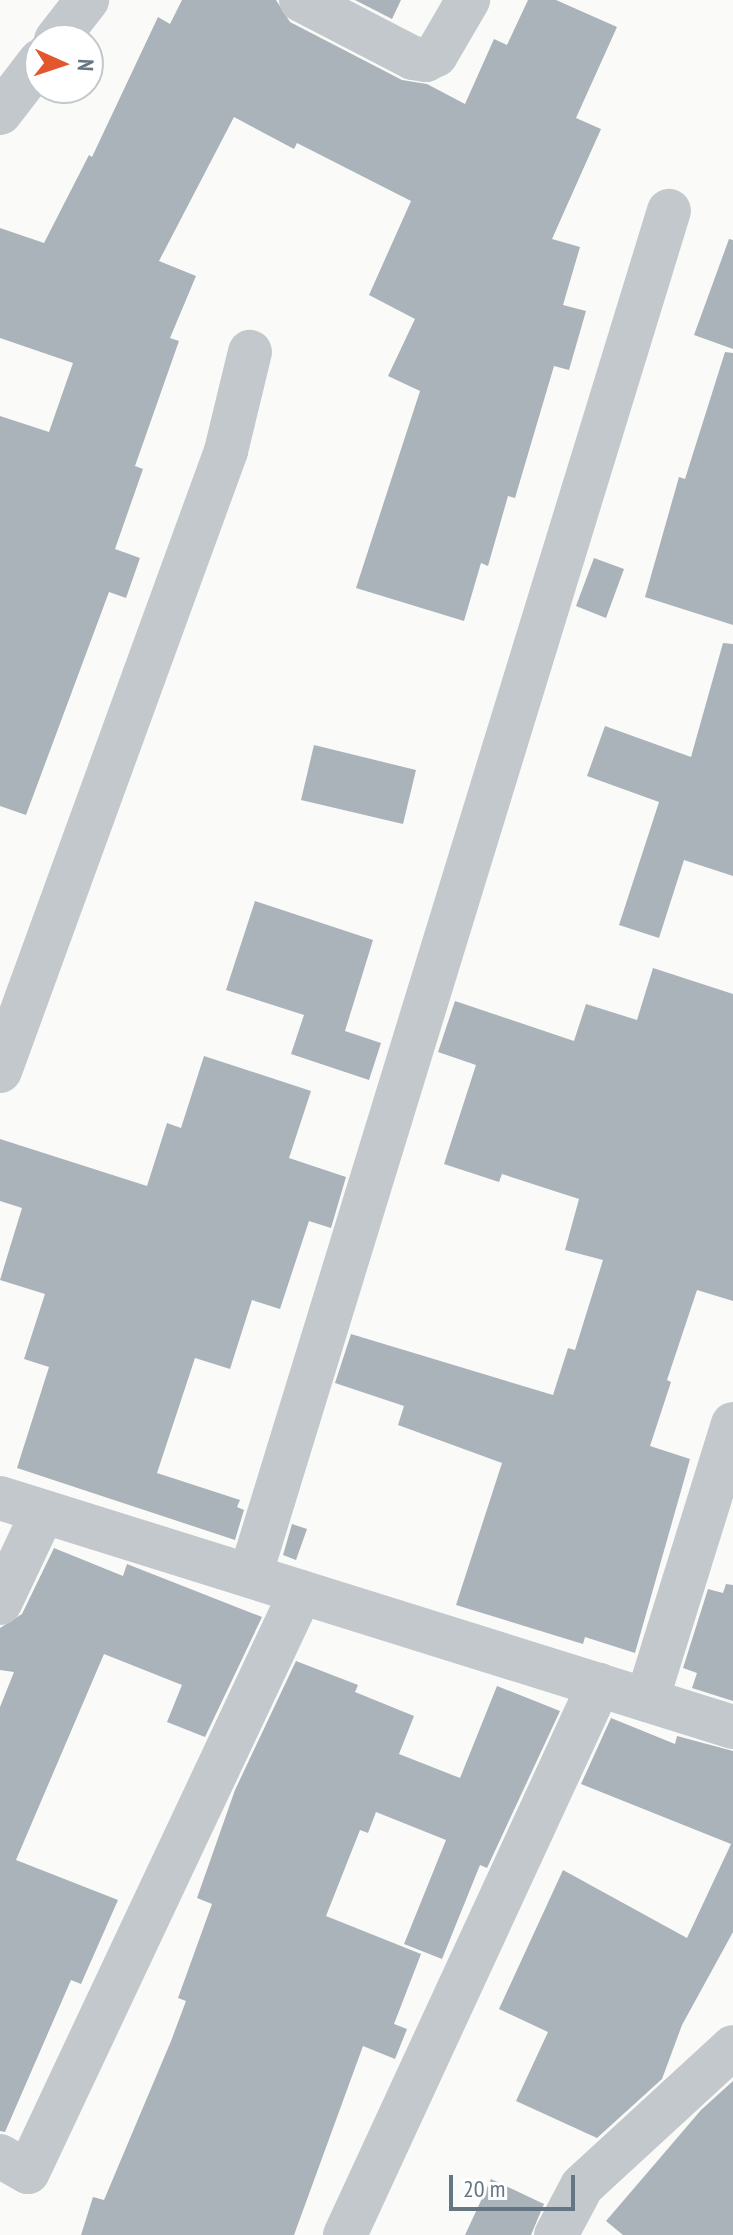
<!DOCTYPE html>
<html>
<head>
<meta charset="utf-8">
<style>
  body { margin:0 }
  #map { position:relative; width:733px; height:2235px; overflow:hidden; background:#fafaf8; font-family:"PT Sans Narrow",sans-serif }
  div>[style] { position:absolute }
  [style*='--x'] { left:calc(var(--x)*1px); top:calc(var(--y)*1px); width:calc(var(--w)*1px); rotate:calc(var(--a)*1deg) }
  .building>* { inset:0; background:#aab3b9 }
  .minor>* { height:44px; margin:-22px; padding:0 22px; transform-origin:22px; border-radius:22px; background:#c3c8cc }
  span { translate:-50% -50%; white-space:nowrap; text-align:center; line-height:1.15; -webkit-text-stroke:8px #fff; paint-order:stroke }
  .north { position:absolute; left:24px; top:24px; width:80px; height:80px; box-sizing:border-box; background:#fff; border:2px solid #c1c8cd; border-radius:50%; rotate:93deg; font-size:22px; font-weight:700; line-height:32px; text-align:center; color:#657683 }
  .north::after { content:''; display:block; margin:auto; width:28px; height:36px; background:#e4572e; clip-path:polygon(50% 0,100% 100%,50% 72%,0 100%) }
  .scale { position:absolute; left:449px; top:2175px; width:126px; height:36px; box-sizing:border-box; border:4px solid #657683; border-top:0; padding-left:10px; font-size:24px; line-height:28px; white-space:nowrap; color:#657683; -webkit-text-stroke:6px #fff; paint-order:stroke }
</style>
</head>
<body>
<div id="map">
  <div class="building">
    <div style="clip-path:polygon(182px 0,276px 0,290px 22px,402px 80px,427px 84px,465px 104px,494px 39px,507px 45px,528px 0,556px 0,617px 27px,576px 118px,601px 129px,552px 239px,580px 247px,563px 305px,586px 311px,569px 370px,554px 366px,515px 498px,508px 496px,488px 566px,481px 563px,464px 621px,356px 588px,420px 391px,388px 376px,415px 319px,369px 295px,411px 201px,297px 143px,294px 149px,234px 117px,159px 261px,196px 276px,170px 338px,179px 341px,135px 466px,143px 469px,115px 549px,140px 558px,126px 598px,109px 592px,26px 815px,0 806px,0 416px,49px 432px,73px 363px,0 338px,0 228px,44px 243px,89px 155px,92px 157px,158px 17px,170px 24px)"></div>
    <div style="clip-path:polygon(355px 0,401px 0,392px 19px)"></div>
    <div style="clip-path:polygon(729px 239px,733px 240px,733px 349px,694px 335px)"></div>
    <div style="clip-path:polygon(725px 352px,733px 353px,733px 625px,645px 597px,679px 477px,685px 479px)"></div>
    <div style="clip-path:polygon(594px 558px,624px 569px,606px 618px,576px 606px)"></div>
    <div style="clip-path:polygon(723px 643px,733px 644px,733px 876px,684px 860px,659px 938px,619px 925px,659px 802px,587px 776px,605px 726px,691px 757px)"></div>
    <div style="clip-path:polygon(314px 745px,416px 770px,403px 824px,301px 800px)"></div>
    <div style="clip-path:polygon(255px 901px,373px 940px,345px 1031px,381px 1043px,369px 1080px,291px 1054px,304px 1015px,226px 990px)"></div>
    <div style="clip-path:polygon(653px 968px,733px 994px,733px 1301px,697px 1290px,667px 1380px,671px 1382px,650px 1446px,690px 1459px,635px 1653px,585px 1637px,583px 1644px,456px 1605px,502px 1463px,398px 1425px,404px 1406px,335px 1383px,351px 1334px,553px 1395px,568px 1348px,575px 1350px,603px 1260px,565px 1250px,579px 1199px,502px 1174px,499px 1182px,444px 1164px,476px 1065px,438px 1052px,455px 1001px,574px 1041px,586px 1004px,637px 1020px)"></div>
    <div style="clip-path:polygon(204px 1056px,311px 1091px,289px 1158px,346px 1177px,331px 1228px,309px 1221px,280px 1309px,252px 1300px,230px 1369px,195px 1358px,157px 1473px,240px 1500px,237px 1507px,244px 1510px,235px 1540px,17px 1468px,49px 1367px,24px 1359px,45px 1294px,0 1280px,22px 1208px,0 1201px,0 1139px,147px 1186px,167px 1123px,181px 1128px)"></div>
    <div style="clip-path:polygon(292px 1524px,307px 1529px,296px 1560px,283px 1555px)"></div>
    <div style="clip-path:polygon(54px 1548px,123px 1576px,127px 1564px,132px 1566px,262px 1617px,205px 1737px,167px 1722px,182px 1685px,104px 1654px,16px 1860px,118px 1900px,81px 1984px,71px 1980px,5px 2132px,0 2131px,0 1707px,14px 1672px,0 1670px,0 1628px,22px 1614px)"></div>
    <div style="clip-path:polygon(726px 1584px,733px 1585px,733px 1701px,692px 1688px,697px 1673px,683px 1668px,708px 1589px,723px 1593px)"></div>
    <div style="clip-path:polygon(296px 1661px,358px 1685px,355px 1692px,414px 1716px,399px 1754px,460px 1778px,497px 1686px,560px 1711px,487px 1868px,480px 1865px,442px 1959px,404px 1944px,446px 1840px,376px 1812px,368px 1833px,360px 1830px,326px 1916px,421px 1954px,394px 2024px,407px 2029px,395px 2059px,363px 2046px,294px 2235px,81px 2235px,93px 2197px,104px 2200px,171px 2041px,186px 2001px,178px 1998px,212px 1904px,197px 1898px,235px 1790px)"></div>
    <div style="clip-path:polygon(611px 1718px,675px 1744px,677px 1736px,733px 1751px,733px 1932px,682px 2025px,662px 2079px,597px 2138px,516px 2101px,548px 2032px,499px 2009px,563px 1870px,687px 1938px,731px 1844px,581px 1784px)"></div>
    <div style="clip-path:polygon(733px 2081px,733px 2235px,623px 2235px,606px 2221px,701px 2110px)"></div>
    <div style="clip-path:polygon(491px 2179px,544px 2204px,531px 2235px,465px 2235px)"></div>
  </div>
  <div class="minor">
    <div style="--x:301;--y:0;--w:126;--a:27.4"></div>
    <div style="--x:413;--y:58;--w:13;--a:9"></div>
    <div style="--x:426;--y:60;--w:11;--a:-27"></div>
    <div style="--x:436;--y:55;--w:64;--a:-59.8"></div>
    <div style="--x:56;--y:40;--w:51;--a:-52.2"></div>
    <div style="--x:0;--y:113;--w:66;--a:-52.4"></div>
    <div style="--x:0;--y:1071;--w:660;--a:-69.97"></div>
    <div style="--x:226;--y:451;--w:102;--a:-76.4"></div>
    <div style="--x:0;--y:1498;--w:768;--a:17.35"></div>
    <div style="--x:250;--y:1576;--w:1428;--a:-72.94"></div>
    <div style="--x:0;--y:1603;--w:101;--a:-64.7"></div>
    <div style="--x:647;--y:1700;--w:289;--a:-72.7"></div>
    <div style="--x:0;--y:2156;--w:32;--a:30"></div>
    <div style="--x:28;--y:2172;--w:641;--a:-64.79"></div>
    <div style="--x:345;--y:2235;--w:606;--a:-65.21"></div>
    <div style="--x:556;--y:2235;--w:55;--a:-62"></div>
    <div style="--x:582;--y:2186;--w:205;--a:-42.6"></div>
  </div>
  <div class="north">N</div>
  <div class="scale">20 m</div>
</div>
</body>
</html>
